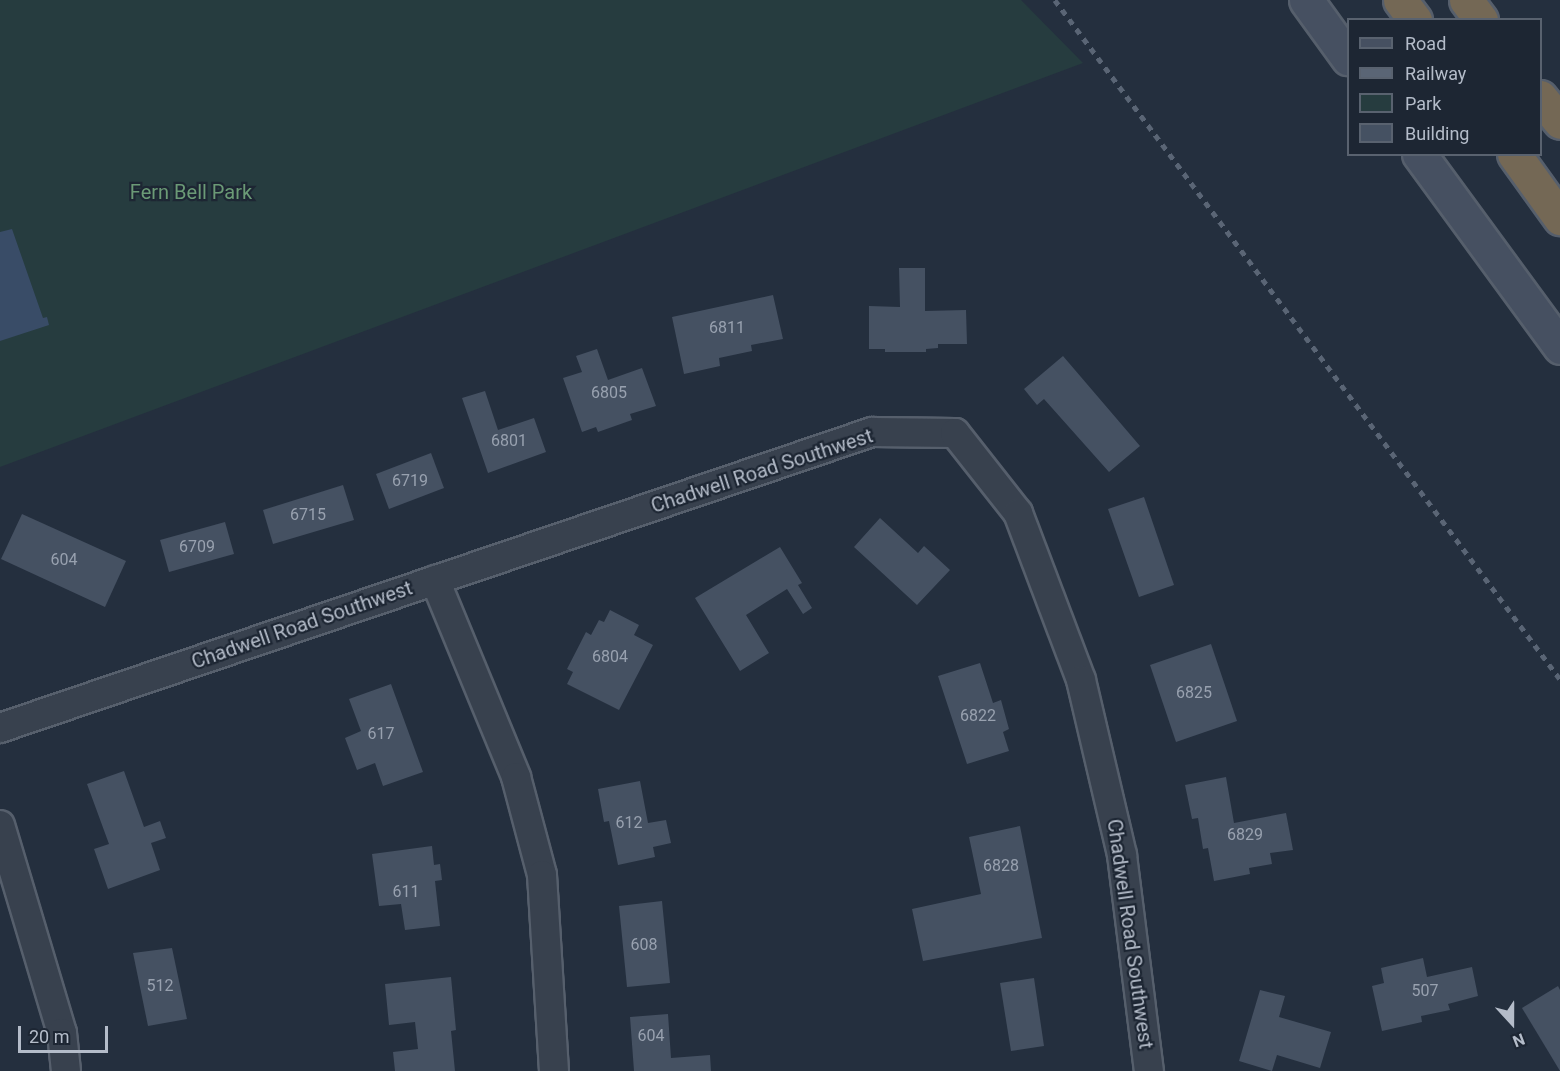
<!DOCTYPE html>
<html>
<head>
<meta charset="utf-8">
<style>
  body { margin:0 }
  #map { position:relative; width:1560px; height:1071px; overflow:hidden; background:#242f3e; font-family:Roboto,sans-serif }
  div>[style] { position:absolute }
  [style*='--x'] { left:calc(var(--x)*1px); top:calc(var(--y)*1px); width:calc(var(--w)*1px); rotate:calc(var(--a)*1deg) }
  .green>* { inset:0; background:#263c3f }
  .water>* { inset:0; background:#394c67 }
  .building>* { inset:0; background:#455162 }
  .roads { filter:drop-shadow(2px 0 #565f6c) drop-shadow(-2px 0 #565f6c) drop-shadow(0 2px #565f6c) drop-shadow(0 -2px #565f6c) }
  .minor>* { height:28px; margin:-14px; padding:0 14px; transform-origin:14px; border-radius:14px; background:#38414e }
  .secondary>* { height:33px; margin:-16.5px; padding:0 16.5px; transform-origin:16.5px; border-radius:16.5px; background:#465061 }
  .motorway>* { height:33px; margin:-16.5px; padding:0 16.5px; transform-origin:16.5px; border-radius:16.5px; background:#746855 }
  .rail>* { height:4.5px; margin-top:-2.25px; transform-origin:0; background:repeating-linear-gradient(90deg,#5a6575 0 6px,transparent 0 12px) }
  span { translate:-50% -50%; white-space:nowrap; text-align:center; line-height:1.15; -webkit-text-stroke:4.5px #1d2633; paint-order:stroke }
  .number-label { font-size:16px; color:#98a1af }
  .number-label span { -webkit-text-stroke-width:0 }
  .park-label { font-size:20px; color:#6b9a76 }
  .street-label { font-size:20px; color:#b4bcc9 }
  .legend { position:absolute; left:1347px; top:18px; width:195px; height:138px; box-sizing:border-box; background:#1d2633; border:2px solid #59626f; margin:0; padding:8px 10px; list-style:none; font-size:18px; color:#b4bcc9 }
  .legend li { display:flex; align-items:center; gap:12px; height:30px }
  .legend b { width:30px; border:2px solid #59626f }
  .north { position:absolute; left:1482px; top:993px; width:60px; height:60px; -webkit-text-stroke:4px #1d2633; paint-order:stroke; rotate:159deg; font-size:16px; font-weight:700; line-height:24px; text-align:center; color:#b4bcc9 }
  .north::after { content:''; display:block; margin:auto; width:21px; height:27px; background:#b4bcc9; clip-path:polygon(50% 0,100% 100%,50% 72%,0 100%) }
  .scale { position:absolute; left:18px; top:1026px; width:90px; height:27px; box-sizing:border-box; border:3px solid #b4bcc9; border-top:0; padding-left:8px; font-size:18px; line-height:21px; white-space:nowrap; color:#b4bcc9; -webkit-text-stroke:4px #1d2633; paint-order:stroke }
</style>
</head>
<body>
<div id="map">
  <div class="green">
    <div style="clip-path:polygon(0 0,1021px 0,1083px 63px,0 467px)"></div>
  </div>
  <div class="water">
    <div style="clip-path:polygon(12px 229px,43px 318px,47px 317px,49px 325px,0 341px,0 232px)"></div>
  </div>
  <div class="building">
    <div style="clip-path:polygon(899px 268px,925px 268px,925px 311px,966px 310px,967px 344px,938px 344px,938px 348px,926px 349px,926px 352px,885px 352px,885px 349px,869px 349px,869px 306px,900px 307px)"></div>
    <div style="clip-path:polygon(773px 295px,783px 339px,751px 345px,752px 351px,719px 358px,720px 366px,684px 374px,672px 317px)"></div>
    <div style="clip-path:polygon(597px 349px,608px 380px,642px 368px,656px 406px,630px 414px,632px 420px,598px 432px,596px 427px,582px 432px,563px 378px,582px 372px,576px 356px)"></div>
    <div style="clip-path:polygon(1063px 356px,1140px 446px,1109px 472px,1044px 399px,1037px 405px,1024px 389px)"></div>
    <div style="clip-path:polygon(485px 391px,498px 430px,534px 418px,546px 452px,488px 473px,462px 398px)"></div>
    <div style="clip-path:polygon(431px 453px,444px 488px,389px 509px,376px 474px)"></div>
    <div style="clip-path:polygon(343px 485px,354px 520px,273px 544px,263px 510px)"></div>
    <div style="clip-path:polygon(1144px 497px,1174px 585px,1139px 597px,1108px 509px)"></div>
    <div style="clip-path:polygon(22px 514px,126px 561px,105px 607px,1px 559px)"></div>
    <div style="clip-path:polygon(880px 518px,918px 553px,924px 546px,950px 570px,917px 605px,854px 547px)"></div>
    <div style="clip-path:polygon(225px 522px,234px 554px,169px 572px,160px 540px)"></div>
    <div style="clip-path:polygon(780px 547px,802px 583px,798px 585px,812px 608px,803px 614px,787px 589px,746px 615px,769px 653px,740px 671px,695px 598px)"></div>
    <div style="clip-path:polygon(610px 610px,639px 625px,634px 635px,653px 645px,619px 710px,567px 684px,573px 672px,567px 669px,586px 632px,591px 635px,599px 620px,604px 622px)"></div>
    <div style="clip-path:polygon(1211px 644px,1237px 721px,1176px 742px,1150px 665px)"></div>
    <div style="clip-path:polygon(980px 663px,993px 703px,1001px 700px,1009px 729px,1003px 732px,1009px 751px,967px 764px,938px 676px)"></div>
    <div style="clip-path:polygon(391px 684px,423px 772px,383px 786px,375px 763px,357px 770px,345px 738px,361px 731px,349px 699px)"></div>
    <div style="clip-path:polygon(124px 771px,144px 827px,160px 821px,166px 838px,151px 843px,160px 870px,108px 889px,94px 849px,109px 844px,87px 784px)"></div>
    <div style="clip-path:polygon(1226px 777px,1234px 823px,1286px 813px,1293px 850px,1270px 853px,1272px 864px,1249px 868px,1250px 874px,1214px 881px,1208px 848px,1203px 849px,1198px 818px,1192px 819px,1185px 785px)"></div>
    <div style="clip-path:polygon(640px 781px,648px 823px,666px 820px,671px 843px,653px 847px,655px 857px,618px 865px,609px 821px,604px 822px,598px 789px)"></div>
    <div style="clip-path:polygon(1020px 826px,1042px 938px,923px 961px,912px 909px,981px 894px,969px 837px)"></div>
    <div style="clip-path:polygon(432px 846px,434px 865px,440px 864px,442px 880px,435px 881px,440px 926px,405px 930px,401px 904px,379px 906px,372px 854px)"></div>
    <div style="clip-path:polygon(662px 901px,670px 983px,627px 987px,619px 906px)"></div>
    <div style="clip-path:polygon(172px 948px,187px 1019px,148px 1026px,133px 953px)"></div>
    <div style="clip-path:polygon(1423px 958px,1427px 977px,1472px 967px,1478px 996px,1448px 1004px,1450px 1010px,1421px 1016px,1422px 1022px,1382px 1031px,1372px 986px,1384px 983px,1381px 968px)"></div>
    <div style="clip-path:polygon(451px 977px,456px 1030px,451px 1031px,455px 1071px,395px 1071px,393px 1052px,418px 1049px,415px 1022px,389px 1025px,385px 984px)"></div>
    <div style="clip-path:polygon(1034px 978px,1044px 1046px,1011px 1051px,1000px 983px)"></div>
    <div style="clip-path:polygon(1558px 986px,1560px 990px,1560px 1071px,1522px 1008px)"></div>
    <div style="clip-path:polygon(1260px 990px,1285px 996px,1279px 1017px,1331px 1032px,1320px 1068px,1277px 1055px,1272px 1071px,1239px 1061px)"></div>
    <div style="clip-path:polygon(668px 1014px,671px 1058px,710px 1055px,711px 1071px,634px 1071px,630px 1017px)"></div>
  </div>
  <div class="roads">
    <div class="minor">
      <div style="--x:435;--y:580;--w:213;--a:67.6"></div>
      <div style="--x:516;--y:777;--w:101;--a:75.1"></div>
      <div style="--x:542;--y:875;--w:196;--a:86.5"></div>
      <div style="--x:0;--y:728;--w:921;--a:-18.75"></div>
      <div style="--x:872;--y:432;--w:83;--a:0.7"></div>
      <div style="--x:955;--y:433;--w:102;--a:51.8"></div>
      <div style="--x:1018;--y:513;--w:178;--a:69.3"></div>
      <div style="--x:1081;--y:680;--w:180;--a:76.8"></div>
      <div style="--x:1122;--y:855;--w:218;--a:82.9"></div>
      <div style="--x:0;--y:825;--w:217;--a:73.4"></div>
      <div style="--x:62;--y:1033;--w:38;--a:84"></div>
    </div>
    <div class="secondary">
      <div style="--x:1306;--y:0;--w:72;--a:54.1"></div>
      <div style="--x:1419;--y:154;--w:239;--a:53.8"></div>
    </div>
    <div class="motorway">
      <div style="--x:1400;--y:0;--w:25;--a:53"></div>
      <div style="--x:1466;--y:0;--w:25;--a:53"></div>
      <div style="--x:1540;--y:97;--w:32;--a:51"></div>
      <div style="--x:1514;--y:154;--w:79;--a:54.3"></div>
    </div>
  </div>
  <div class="rail">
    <div style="--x:1055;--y:0;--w:846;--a:53.36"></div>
  </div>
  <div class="number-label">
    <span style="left:727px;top:328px">6811</span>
    <span style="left:609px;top:393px">6805</span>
    <span style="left:509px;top:441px">6801</span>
    <span style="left:410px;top:481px">6719</span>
    <span style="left:308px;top:515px">6715</span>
    <span style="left:197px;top:547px">6709</span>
    <span style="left:64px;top:560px">604</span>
    <span style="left:610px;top:657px">6804</span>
    <span style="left:1194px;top:693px">6825</span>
    <span style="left:978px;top:716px">6822</span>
    <span style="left:381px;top:734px">617</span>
    <span style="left:629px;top:823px">612</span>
    <span style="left:1245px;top:835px">6829</span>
    <span style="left:1001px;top:866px">6828</span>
    <span style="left:406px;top:892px">611</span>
    <span style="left:644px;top:945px">608</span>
    <span style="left:160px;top:986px">512</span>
    <span style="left:1425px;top:991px">507</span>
    <span style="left:651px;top:1036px">604</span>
  </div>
  <div class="park-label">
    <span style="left:191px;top:192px">Fern Bell Park</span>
  </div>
  <div class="street-label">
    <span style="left:762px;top:471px;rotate:-18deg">Chadwell Road Southwest</span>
    <span style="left:302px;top:625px;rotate:-19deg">Chadwell Road Southwest</span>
    <span style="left:1130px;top:934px;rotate:82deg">Chadwell Road Southwest</span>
  </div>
  <ul class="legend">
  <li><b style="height:8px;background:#465061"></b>Road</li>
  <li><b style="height:8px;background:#5a6575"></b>Railway</li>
  <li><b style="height:16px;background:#263c3f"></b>Park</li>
  <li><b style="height:16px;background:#455162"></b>Building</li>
  </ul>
  <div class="north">N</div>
  <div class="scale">20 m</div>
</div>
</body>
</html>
